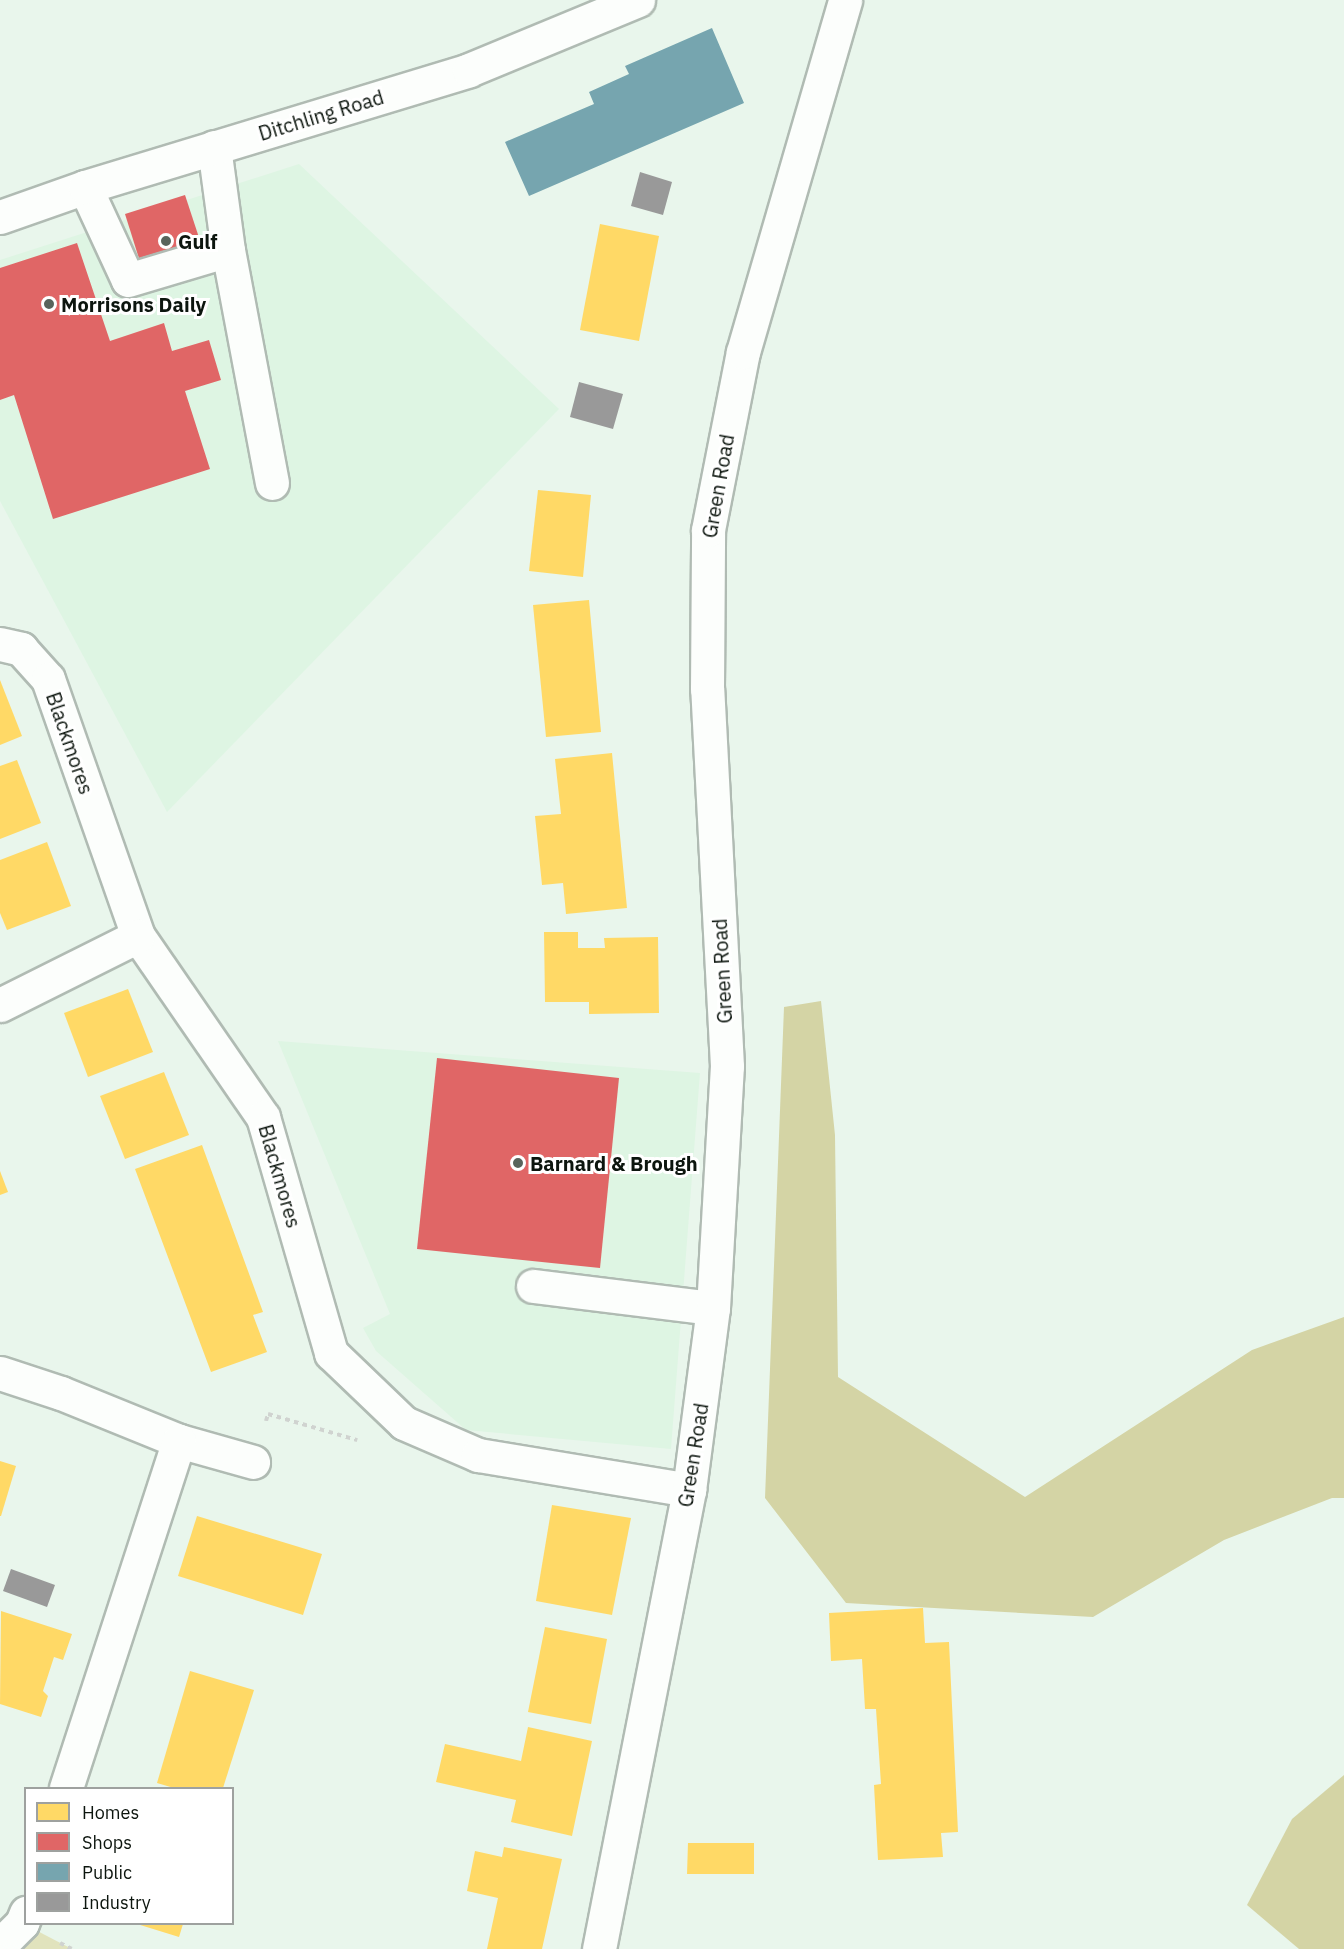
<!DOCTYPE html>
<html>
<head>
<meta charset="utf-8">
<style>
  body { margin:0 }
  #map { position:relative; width:1344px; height:1949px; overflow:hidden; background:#e9f6ec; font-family:"IBM Plex Sans",sans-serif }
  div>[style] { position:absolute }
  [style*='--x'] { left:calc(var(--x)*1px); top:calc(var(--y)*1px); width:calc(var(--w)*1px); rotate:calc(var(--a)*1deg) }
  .built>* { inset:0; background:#def5e3 }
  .green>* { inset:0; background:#e1e3bd }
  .forest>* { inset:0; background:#d4d4a5 }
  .homes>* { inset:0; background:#ffd966 }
  .shops>* { inset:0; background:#e06666 }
  .public>* { inset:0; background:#76a5af }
  .industry>* { inset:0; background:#999 }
  .path>* { height:4px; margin-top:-2px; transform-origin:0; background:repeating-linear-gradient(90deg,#d0d3d0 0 4.5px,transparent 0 9px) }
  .roads { filter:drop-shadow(2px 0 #b0bbb3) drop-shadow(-2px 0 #b0bbb3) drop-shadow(0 2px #b0bbb3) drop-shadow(0 -2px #b0bbb3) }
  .minor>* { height:33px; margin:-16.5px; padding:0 16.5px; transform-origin:16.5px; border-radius:16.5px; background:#fcfefc }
  .major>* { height:33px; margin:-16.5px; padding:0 16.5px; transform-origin:16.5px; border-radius:16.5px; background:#fcfefc }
  .dots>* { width:16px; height:16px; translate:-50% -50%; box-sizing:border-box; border:3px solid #fff; border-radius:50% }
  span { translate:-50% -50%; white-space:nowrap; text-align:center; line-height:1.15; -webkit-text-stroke:6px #fff; paint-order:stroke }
  .street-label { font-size:20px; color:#0c150e }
  .poi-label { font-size:20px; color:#0c150e; font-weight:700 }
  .left { translate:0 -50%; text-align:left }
  .legend { position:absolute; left:24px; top:1787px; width:210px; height:138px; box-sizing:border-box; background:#fff; border:2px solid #9ea19f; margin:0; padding:8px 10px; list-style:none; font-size:18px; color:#0c150e }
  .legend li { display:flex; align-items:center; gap:12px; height:30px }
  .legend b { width:30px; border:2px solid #9ea19f }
</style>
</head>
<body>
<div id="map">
  <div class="built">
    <div style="clip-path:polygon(299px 164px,559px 409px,167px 812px,0 501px,0 260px)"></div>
    <div style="clip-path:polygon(278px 1041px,700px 1073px,671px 1449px,466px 1430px,376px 1351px,363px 1328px,390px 1314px)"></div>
  </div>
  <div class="green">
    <div style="clip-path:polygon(22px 1923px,72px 1949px,0 1949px)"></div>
  </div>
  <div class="forest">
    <div style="clip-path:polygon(821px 1001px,835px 1135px,838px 1377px,1025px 1497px,1252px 1350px,1344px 1317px,1344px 1498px,1332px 1498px,1224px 1540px,1093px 1617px,846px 1603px,765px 1498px,784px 1007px)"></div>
    <div style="clip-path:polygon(1344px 1775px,1344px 1949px,1299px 1949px,1247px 1905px,1292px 1819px)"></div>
  </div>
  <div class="homes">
    <div style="clip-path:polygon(600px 224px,659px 236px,639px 341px,580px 330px)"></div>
    <div style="clip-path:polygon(538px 490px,591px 495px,583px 577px,529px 571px)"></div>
    <div style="clip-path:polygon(589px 600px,601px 732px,546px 737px,533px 605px)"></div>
    <div style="clip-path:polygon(0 680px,22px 736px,0 745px)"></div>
    <div style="clip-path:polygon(612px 753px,627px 908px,566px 914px,563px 883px,542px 885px,535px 816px,561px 814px,555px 759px)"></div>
    <div style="clip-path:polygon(17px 760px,41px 823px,0 839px,0 766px)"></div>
    <div style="clip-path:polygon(47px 842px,71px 906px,7px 930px,0 913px,0 860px)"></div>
    <div style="clip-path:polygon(544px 932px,578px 932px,578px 948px,605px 948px,604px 938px,658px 937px,659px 1013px,589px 1014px,589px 1002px,545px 1002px)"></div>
    <div style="clip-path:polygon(128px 989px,153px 1052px,88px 1077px,64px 1013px)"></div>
    <div style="clip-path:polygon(164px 1072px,189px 1135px,125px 1159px,100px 1096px)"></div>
    <div style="clip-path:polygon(202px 1145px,263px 1312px,253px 1315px,267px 1352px,211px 1372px,135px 1169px)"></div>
    <div style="clip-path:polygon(0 1171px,8px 1192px,0 1195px)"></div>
    <div style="clip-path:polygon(0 1461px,16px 1466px,1px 1516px,0 1516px)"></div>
    <div style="clip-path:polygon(552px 1505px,631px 1518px,612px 1615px,536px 1601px)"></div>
    <div style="clip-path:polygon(197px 1516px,322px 1554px,303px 1615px,178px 1576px)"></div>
    <div style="clip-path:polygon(923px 1608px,925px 1643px,949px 1642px,958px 1832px,941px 1833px,943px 1857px,878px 1860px,874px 1785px,881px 1784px,876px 1709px,865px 1709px,862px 1659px,831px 1661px,829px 1613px)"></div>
    <div style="clip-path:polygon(1px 1611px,72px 1634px,63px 1660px,54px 1657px,43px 1691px,48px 1696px,41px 1717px,0 1704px)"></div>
    <div style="clip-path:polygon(545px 1627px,607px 1639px,591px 1724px,528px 1712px)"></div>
    <div style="clip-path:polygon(190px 1671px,254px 1690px,223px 1788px,174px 1788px,157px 1783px)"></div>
    <div style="clip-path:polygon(528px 1727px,592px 1741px,572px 1836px,511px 1822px,516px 1800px,436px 1782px,445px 1744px,521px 1761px)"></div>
    <div style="clip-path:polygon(688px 1843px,754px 1843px,754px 1874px,687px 1874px)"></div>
    <div style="clip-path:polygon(504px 1847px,562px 1859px,542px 1949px,487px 1949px,498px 1898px,467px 1891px,475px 1851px,502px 1857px)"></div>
    <div style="clip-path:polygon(137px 1924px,183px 1924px,179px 1937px)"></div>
  </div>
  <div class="shops">
    <div style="clip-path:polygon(185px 195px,209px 268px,148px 287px,125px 214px)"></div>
    <div style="clip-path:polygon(77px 243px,110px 341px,164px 323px,172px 351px,209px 340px,221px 380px,185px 391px,210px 469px,53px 519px,14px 395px,0 400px,0 268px)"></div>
    <div style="clip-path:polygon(437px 1058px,619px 1078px,600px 1268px,417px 1249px)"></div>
  </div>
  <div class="public">
    <div style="clip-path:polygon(712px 28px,744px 103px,529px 196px,505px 142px,594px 104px,589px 92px,629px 74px,625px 66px)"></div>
  </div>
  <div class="industry">
    <div style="clip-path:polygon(640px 172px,672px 182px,663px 215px,631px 206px)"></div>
    <div style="clip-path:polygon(579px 382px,623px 394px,613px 429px,570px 417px)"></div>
    <div style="clip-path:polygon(11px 1569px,55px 1585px,47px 1607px,3px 1591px)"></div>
  </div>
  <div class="path">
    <div style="--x:266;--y:1421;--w:7;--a:-74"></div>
    <div style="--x:268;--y:1414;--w:93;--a:16.3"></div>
    <div style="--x:60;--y:1943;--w:13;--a:27"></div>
  </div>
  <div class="roads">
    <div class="minor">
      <div style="--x:214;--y:147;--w:104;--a:82.3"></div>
      <div style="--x:228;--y:250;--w:237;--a:79.3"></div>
      <div style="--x:85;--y:187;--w:102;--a:65.2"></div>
      <div style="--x:128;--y:280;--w:104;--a:-16.7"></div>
      <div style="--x:0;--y:644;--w:22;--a:13"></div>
      <div style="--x:21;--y:649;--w:40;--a:48"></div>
      <div style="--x:48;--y:679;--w:272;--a:70.7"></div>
      <div style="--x:138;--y:936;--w:220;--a:55.4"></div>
      <div style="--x:263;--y:1117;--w:246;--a:73.9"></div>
      <div style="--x:331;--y:1353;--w:101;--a:43.8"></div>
      <div style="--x:404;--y:1423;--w:81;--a:23.4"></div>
      <div style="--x:478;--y:1455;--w:214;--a:9.4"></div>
      <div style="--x:0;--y:1005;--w:154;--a:-26.6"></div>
      <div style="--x:533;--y:1286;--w:181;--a:7"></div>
      <div style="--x:0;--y:1373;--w:64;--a:18.2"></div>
      <div style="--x:61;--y:1393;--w:127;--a:22.1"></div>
      <div style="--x:179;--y:1441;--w:77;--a:15.8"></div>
      <div style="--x:66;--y:1788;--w:365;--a:-72"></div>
      <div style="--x:0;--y:1945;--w:31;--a:-45"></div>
      <div style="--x:22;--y:1923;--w:11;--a:-68"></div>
      <div style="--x:599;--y:1949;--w:468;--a:-78.9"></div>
      <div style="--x:689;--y:1490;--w:184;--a:-82.5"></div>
      <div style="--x:713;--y:1308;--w:242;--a:-86.7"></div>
      <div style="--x:727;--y:1066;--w:378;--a:-93"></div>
      <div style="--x:707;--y:689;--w:159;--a:-89.6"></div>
      <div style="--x:708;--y:530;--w:181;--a:-78.9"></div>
      <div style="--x:743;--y:352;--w:366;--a:-73.8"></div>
    </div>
    <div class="major">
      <div style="--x:0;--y:217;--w:90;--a:-19.4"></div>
      <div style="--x:85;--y:187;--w:401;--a:-16.9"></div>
      <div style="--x:469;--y:70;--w:183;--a:-22.5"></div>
    </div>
  </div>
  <div class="dots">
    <div style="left:166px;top:241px;background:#59645c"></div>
    <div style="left:49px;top:304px;background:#59645c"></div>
    <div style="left:518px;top:1163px;background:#59645c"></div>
  </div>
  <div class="street-label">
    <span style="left:321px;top:115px;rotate:-17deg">Ditchling Road</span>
    <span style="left:718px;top:486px;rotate:-80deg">Green Road</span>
    <span style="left:70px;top:743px;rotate:71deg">Blackmores</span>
    <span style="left:722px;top:971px;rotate:-93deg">Green Road</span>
    <span style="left:280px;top:1176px;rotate:74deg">Blackmores</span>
    <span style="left:693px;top:1455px;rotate:-81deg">Green Road</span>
  </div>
  <div class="poi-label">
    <span class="left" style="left:178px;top:241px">Gulf</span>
    <span class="left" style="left:61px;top:304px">Morrisons Daily</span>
    <span class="left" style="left:530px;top:1163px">Barnard &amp; Brough</span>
  </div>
  <ul class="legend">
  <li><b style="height:16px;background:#ffd966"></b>Homes</li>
  <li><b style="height:16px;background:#e06666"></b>Shops</li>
  <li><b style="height:16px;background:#76a5af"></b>Public</li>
  <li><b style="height:16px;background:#999"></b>Industry</li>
  </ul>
</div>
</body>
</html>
